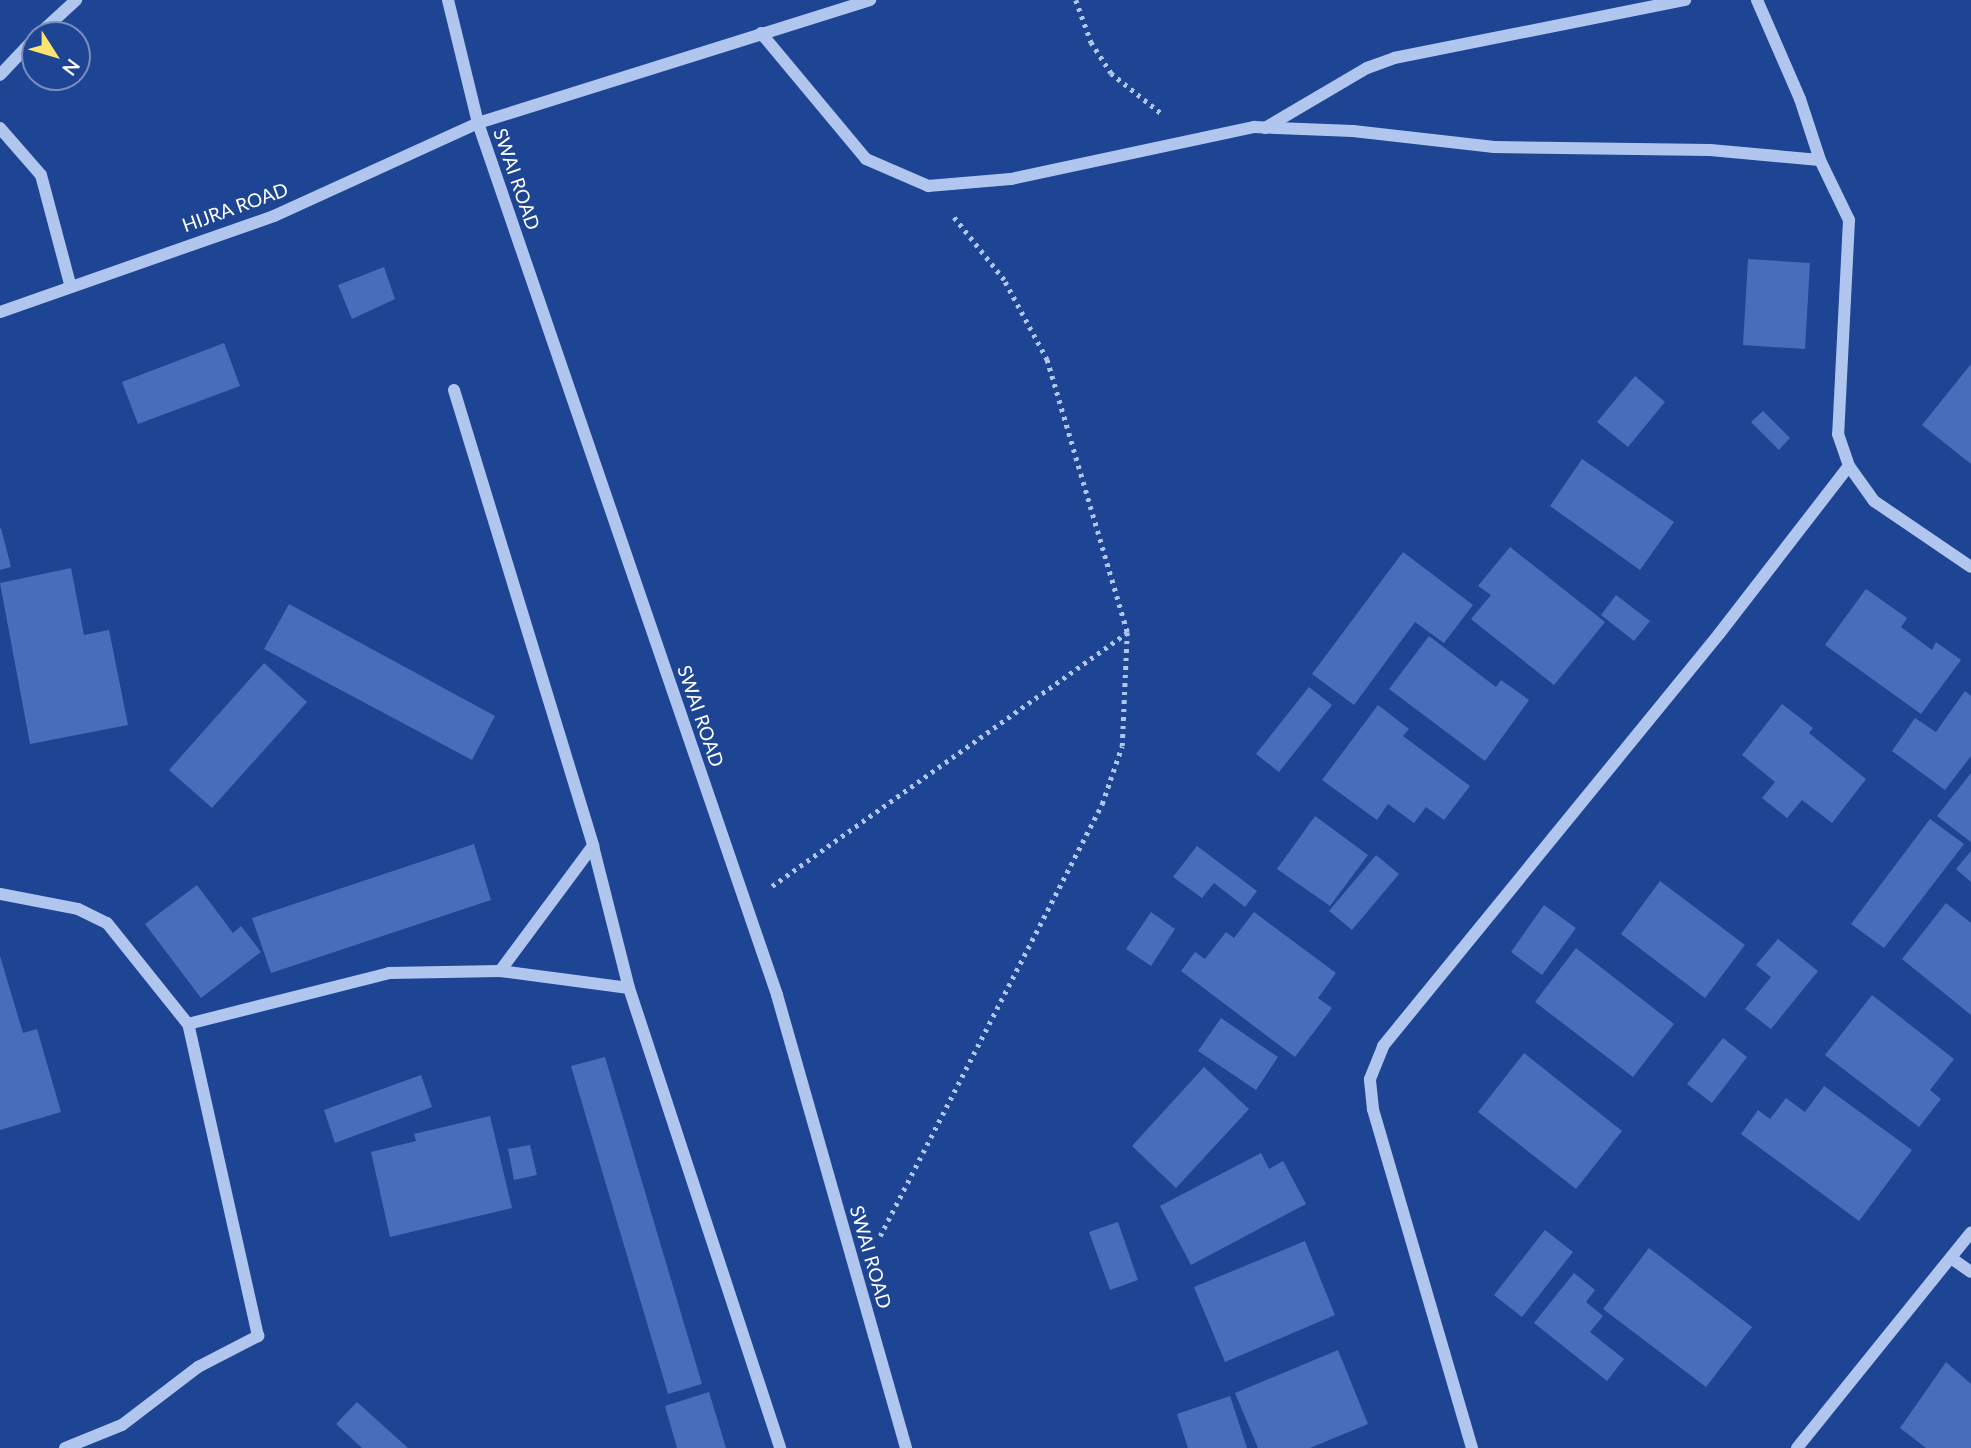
<!DOCTYPE html>
<html>
<head>
<meta charset="utf-8">
<style>
  body { margin:0 }
  #map { position:relative; width:1971px; height:1448px; overflow:hidden; background:#1e4593; font-family:Lato,sans-serif }
  div>[style] { position:absolute }
  [style*='--x'] { left:calc(var(--x)*1px); top:calc(var(--y)*1px); width:calc(var(--w)*1px); rotate:calc(var(--a)*1deg) }
  .building>* { inset:0; background:#476eba }
  .path>* { height:4.5px; margin-top:-2.25px; transform-origin:0; background:repeating-linear-gradient(90deg,#b0c6ee 0 3.5px,transparent 0 8.5px) }
  .minor>* { height:12px; margin:-6px; padding:0 6px; transform-origin:6px; border-radius:6px; background:#b0c6ee }
  span { translate:-50% -50%; white-space:nowrap; text-align:center; line-height:1.15; -webkit-text-stroke:7px #1e4593; paint-order:stroke }
  .street-label { font-size:19px; color:#fff }
  .north { position:absolute; left:21px; top:21px; width:70px; height:70px; box-sizing:border-box; background:#1e4593; border:2px solid #788fbe; border-radius:50%; rotate:127deg; font-size:19px; font-weight:700; line-height:28px; text-align:center; color:#fff }
  .north::after { content:''; display:block; margin:auto; width:24px; height:32px; background:#fde370; clip-path:polygon(50% 0,100% 100%,50% 72%,0 100%) }
</style>
</head>
<body>
<div id="map">
  <div class="building">
    <div style="clip-path:polygon(1748px 259px,1810px 263px,1805px 349px,1743px 345px)"></div>
    <div style="clip-path:polygon(384px 267px,395px 299px,352px 319px,338px 285px)"></div>
    <div style="clip-path:polygon(224px 343px,240px 386px,138px 424px,122px 382px)"></div>
    <div style="clip-path:polygon(1971px 364px,1971px 464px,1922px 425px)"></div>
    <div style="clip-path:polygon(1635px 376px,1665px 402px,1628px 447px,1597px 422px)"></div>
    <div style="clip-path:polygon(1763px 411px,1790px 438px,1779px 450px,1751px 422px)"></div>
    <div style="clip-path:polygon(1582px 459px,1674px 522px,1640px 570px,1550px 506px)"></div>
    <div style="clip-path:polygon(1px 528px,11px 567px,0 570px,0 529px)"></div>
    <div style="clip-path:polygon(1510px 547px,1605px 622px,1554px 685px,1471px 619px,1491px 595px,1478px 586px)"></div>
    <div style="clip-path:polygon(1403px 552px,1473px 605px,1444px 643px,1415px 622px,1354px 705px,1312px 674px)"></div>
    <div style="clip-path:polygon(71px 568px,84px 635px,109px 630px,128px 725px,30px 744px,0 583px)"></div>
    <div style="clip-path:polygon(1866px 589px,1907px 618px,1901px 627px,1932px 650px,1936px 642px,1961px 660px,1921px 714px,1825px 645px)"></div>
    <div style="clip-path:polygon(1616px 595px,1650px 621px,1634px 641px,1601px 615px)"></div>
    <div style="clip-path:polygon(289px 604px,495px 716px,472px 760px,264px 649px)"></div>
    <div style="clip-path:polygon(1429px 636px,1496px 687px,1501px 680px,1529px 700px,1485px 761px,1389px 689px)"></div>
    <div style="clip-path:polygon(264px 663px,307px 702px,212px 808px,169px 770px)"></div>
    <div style="clip-path:polygon(1309px 687px,1332px 705px,1279px 772px,1256px 754px)"></div>
    <div style="clip-path:polygon(1965px 691px,1971px 696px,1971px 756px,1945px 790px,1892px 751px,1915px 718px,1936px 732px)"></div>
    <div style="clip-path:polygon(1782px 704px,1813px 728px,1809px 733px,1866px 779px,1832px 823px,1802px 800px,1787px 818px,1762px 798px,1775px 782px,1742px 755px)"></div>
    <div style="clip-path:polygon(1378px 705px,1409px 729px,1403px 736px,1470px 786px,1444px 820px,1426px 807px,1414px 823px,1388px 804px,1377px 820px,1322px 780px)"></div>
    <div style="clip-path:polygon(1971px 773px,1971px 842px,1937px 816px)"></div>
    <div style="clip-path:polygon(1315px 816px,1368px 855px,1330px 906px,1277px 869px)"></div>
    <div style="clip-path:polygon(1930px 819px,1964px 844px,1884px 948px,1851px 924px)"></div>
    <div style="clip-path:polygon(474px 844px,491px 900px,271px 973px,252px 918px)"></div>
    <div style="clip-path:polygon(1197px 846px,1257px 891px,1245px 907px,1214px 883px,1202px 898px,1173px 877px)"></div>
    <div style="clip-path:polygon(1971px 851px,1971px 882px,1956px 869px)"></div>
    <div style="clip-path:polygon(1376px 855px,1399px 874px,1352px 930px,1329px 911px)"></div>
    <div style="clip-path:polygon(1660px 881px,1745px 945px,1705px 998px,1621px 934px)"></div>
    <div style="clip-path:polygon(197px 885px,233px 933px,241px 926px,261px 952px,201px 998px,145px 924px)"></div>
    <div style="clip-path:polygon(1946px 903px,1971px 923px,1971px 1015px,1902px 959px)"></div>
    <div style="clip-path:polygon(1544px 905px,1576px 928px,1542px 975px,1511px 952px)"></div>
    <div style="clip-path:polygon(1151px 912px,1175px 929px,1151px 966px,1126px 949px)"></div>
    <div style="clip-path:polygon(1254px 912px,1336px 973px,1318px 998px,1332px 1008px,1295px 1057px,1181px 971px,1195px 952px,1205px 959px,1226px 932px,1234px 938px)"></div>
    <div style="clip-path:polygon(1778px 939px,1818px 971px,1771px 1029px,1745px 1009px,1771px 977px,1756px 965px)"></div>
    <div style="clip-path:polygon(1576px 948px,1674px 1024px,1633px 1077px,1535px 1002px)"></div>
    <div style="clip-path:polygon(0 956px,23px 1033px,37px 1029px,61px 1112px,0 1130px)"></div>
    <div style="clip-path:polygon(1872px 995px,1954px 1059px,1930px 1090px,1941px 1099px,1919px 1127px,1825px 1055px)"></div>
    <div style="clip-path:polygon(1221px 1018px,1278px 1057px,1256px 1090px,1198px 1051px)"></div>
    <div style="clip-path:polygon(1723px 1038px,1747px 1057px,1712px 1103px,1687px 1084px)"></div>
    <div style="clip-path:polygon(1524px 1053px,1622px 1131px,1576px 1189px,1478px 1112px)"></div>
    <div style="clip-path:polygon(605px 1057px,702px 1384px,668px 1394px,571px 1066px)"></div>
    <div style="clip-path:polygon(1204px 1067px,1249px 1109px,1176px 1188px,1132px 1146px)"></div>
    <div style="clip-path:polygon(421px 1075px,432px 1107px,335px 1143px,324px 1110px)"></div>
    <div style="clip-path:polygon(1824px 1086px,1912px 1150px,1859px 1221px,1741px 1134px,1758px 1110px,1770px 1119px,1786px 1098px,1805px 1112px)"></div>
    <div style="clip-path:polygon(490px 1116px,512px 1208px,390px 1237px,371px 1152px,416px 1141px,414px 1134px)"></div>
    <div style="clip-path:polygon(530px 1145px,537px 1175px,514px 1180px,508px 1149px)"></div>
    <div style="clip-path:polygon(1261px 1153px,1269px 1169px,1283px 1161px,1306px 1204px,1191px 1265px,1160px 1206px)"></div>
    <div style="clip-path:polygon(1118px 1222px,1138px 1280px,1110px 1290px,1089px 1232px)"></div>
    <div style="clip-path:polygon(1545px 1230px,1573px 1252px,1522px 1317px,1494px 1295px)"></div>
    <div style="clip-path:polygon(1305px 1241px,1335px 1315px,1225px 1362px,1194px 1287px)"></div>
    <div style="clip-path:polygon(1649px 1248px,1752px 1327px,1706px 1387px,1603px 1309px)"></div>
    <div style="clip-path:polygon(1574px 1273px,1595px 1290px,1586px 1302px,1603px 1316px,1590px 1332px,1624px 1359px,1607px 1381px,1534px 1323px)"></div>
    <div style="clip-path:polygon(1338px 1350px,1368px 1424px,1310px 1448px,1258px 1448px,1235px 1393px)"></div>
    <div style="clip-path:polygon(1946px 1362px,1971px 1384px,1971px 1448px,1926px 1448px,1900px 1428px)"></div>
    <div style="clip-path:polygon(709px 1392px,726px 1448px,677px 1448px,665px 1406px)"></div>
    <div style="clip-path:polygon(1230px 1396px,1247px 1448px,1188px 1448px,1177px 1414px)"></div>
    <div style="clip-path:polygon(357px 1402px,408px 1448px,362px 1448px,336px 1424px)"></div>
  </div>
  <div class="path">
    <div style="--x:1076;--y:0;--w:45;--a:70.3"></div>
    <div style="--x:1091;--y:42;--w:37;--a:57"></div>
    <div style="--x:1111;--y:73;--w:64;--a:38.7"></div>
    <div style="--x:772;--y:886;--w:436;--a:-35.5"></div>
    <div style="--x:880;--y:1236;--w:486;--a:-62.8"></div>
    <div style="--x:1102;--y:804;--w:61;--a:-71"></div>
    <div style="--x:1122;--y:746;--w:114;--a:-87.5"></div>
    <div style="--x:1127;--y:632;--w:284;--a:-106.4"></div>
    <div style="--x:1047;--y:360;--w:91;--a:-118.3"></div>
    <div style="--x:1004;--y:280;--w:83;--a:-128.7"></div>
  </div>
  <div class="minor">
    <div style="--x:448;--y:0;--w:127;--a:76.3"></div>
    <div style="--x:478;--y:123;--w:922;--a:71.07"></div>
    <div style="--x:777;--y:995;--w:471;--a:74.1"></div>
    <div style="--x:1757;--y:0;--w:108;--a:66.5"></div>
    <div style="--x:1800;--y:99;--w:64;--a:71.8"></div>
    <div style="--x:1820;--y:160;--w:67;--a:64.2"></div>
    <div style="--x:1849;--y:220;--w:214;--a:92.9"></div>
    <div style="--x:1838;--y:434;--w:34;--a:71"></div>
    <div style="--x:1849;--y:466;--w:43;--a:54.5"></div>
    <div style="--x:1874;--y:501;--w:117;--a:34.2"></div>
    <div style="--x:761;--y:33;--w:164;--a:50.2"></div>
    <div style="--x:866;--y:159;--w:68;--a:23.5"></div>
    <div style="--x:928;--y:186;--w:83;--a:-4.8"></div>
    <div style="--x:1011;--y:179;--w:249;--a:-12.1"></div>
    <div style="--x:1254;--y:127;--w:99;--a:2.3"></div>
    <div style="--x:1353;--y:131;--w:142;--a:6.5"></div>
    <div style="--x:1494;--y:147;--w:216;--a:0.8"></div>
    <div style="--x:1710;--y:150;--w:110;--a:5.2"></div>
    <div style="--x:38;--y:35;--w:52;--a:-42.6"></div>
    <div style="--x:0;--y:75;--w:51;--a:-46.6"></div>
    <div style="--x:0;--y:128;--w:62;--a:48.9"></div>
    <div style="--x:41;--y:175;--w:113;--a:75.1"></div>
    <div style="--x:1265;--y:128;--w:118;--a:-30.5"></div>
    <div style="--x:1367;--y:68;--w:29;--a:-20"></div>
    <div style="--x:1394;--y:58;--w:297;--a:-11.3"></div>
    <div style="--x:0;--y:312;--w:290;--a:-19.3"></div>
    <div style="--x:274;--y:216;--w:224;--a:-24.5"></div>
    <div style="--x:478;--y:123;--w:411;--a:-17.4"></div>
    <div style="--x:454;--y:390;--w:477;--a:73"></div>
    <div style="--x:593;--y:846;--w:146;--a:75.8"></div>
    <div style="--x:629;--y:988;--w:484;--a:71.8"></div>
    <div style="--x:0;--y:894;--w:79;--a:10.9"></div>
    <div style="--x:78;--y:909;--w:32;--a:26"></div>
    <div style="--x:107;--y:923;--w:129;--a:51.3"></div>
    <div style="--x:188;--y:1024;--w:207;--a:-14.2"></div>
    <div style="--x:389;--y:973;--w:111;--a:-1"></div>
    <div style="--x:500;--y:971;--w:130;--a:7.5"></div>
    <div style="--x:500;--y:971;--w:156;--a:-53.4"></div>
    <div style="--x:1951;--y:1258;--w:24;--a:35"></div>
    <div style="--x:65;--y:1448;--w:61;--a:-22"></div>
    <div style="--x:122;--y:1425;--w:96;--a:-37.3"></div>
    <div style="--x:198;--y:1367;--w:68;--a:-27.3"></div>
    <div style="--x:258;--y:1336;--w:320;--a:-102.6"></div>
    <div style="--x:1472;--y:1448;--w:353;--a:-106.3"></div>
    <div style="--x:1373;--y:1109;--w:30;--a:-96"></div>
    <div style="--x:1370;--y:1079;--w:35;--a:-68"></div>
    <div style="--x:1383;--y:1046;--w:532;--a:-50.8"></div>
    <div style="--x:1719;--y:634;--w:212;--a:-52.3"></div>
    <div style="--x:1797;--y:1448;--w:277;--a:-51.1"></div>
  </div>
  <div class="street-label">
    <span style="left:517px;top:179px;rotate:71deg">SWAI ROAD</span>
    <span style="left:235px;top:207px;rotate:-20deg">HIJRA ROAD</span>
    <span style="left:701px;top:716px;rotate:71deg">SWAI ROAD</span>
    <span style="left:871px;top:1257px;rotate:74deg">SWAI ROAD</span>
  </div>
  <div class="north">N</div>
</div>
</body>
</html>
